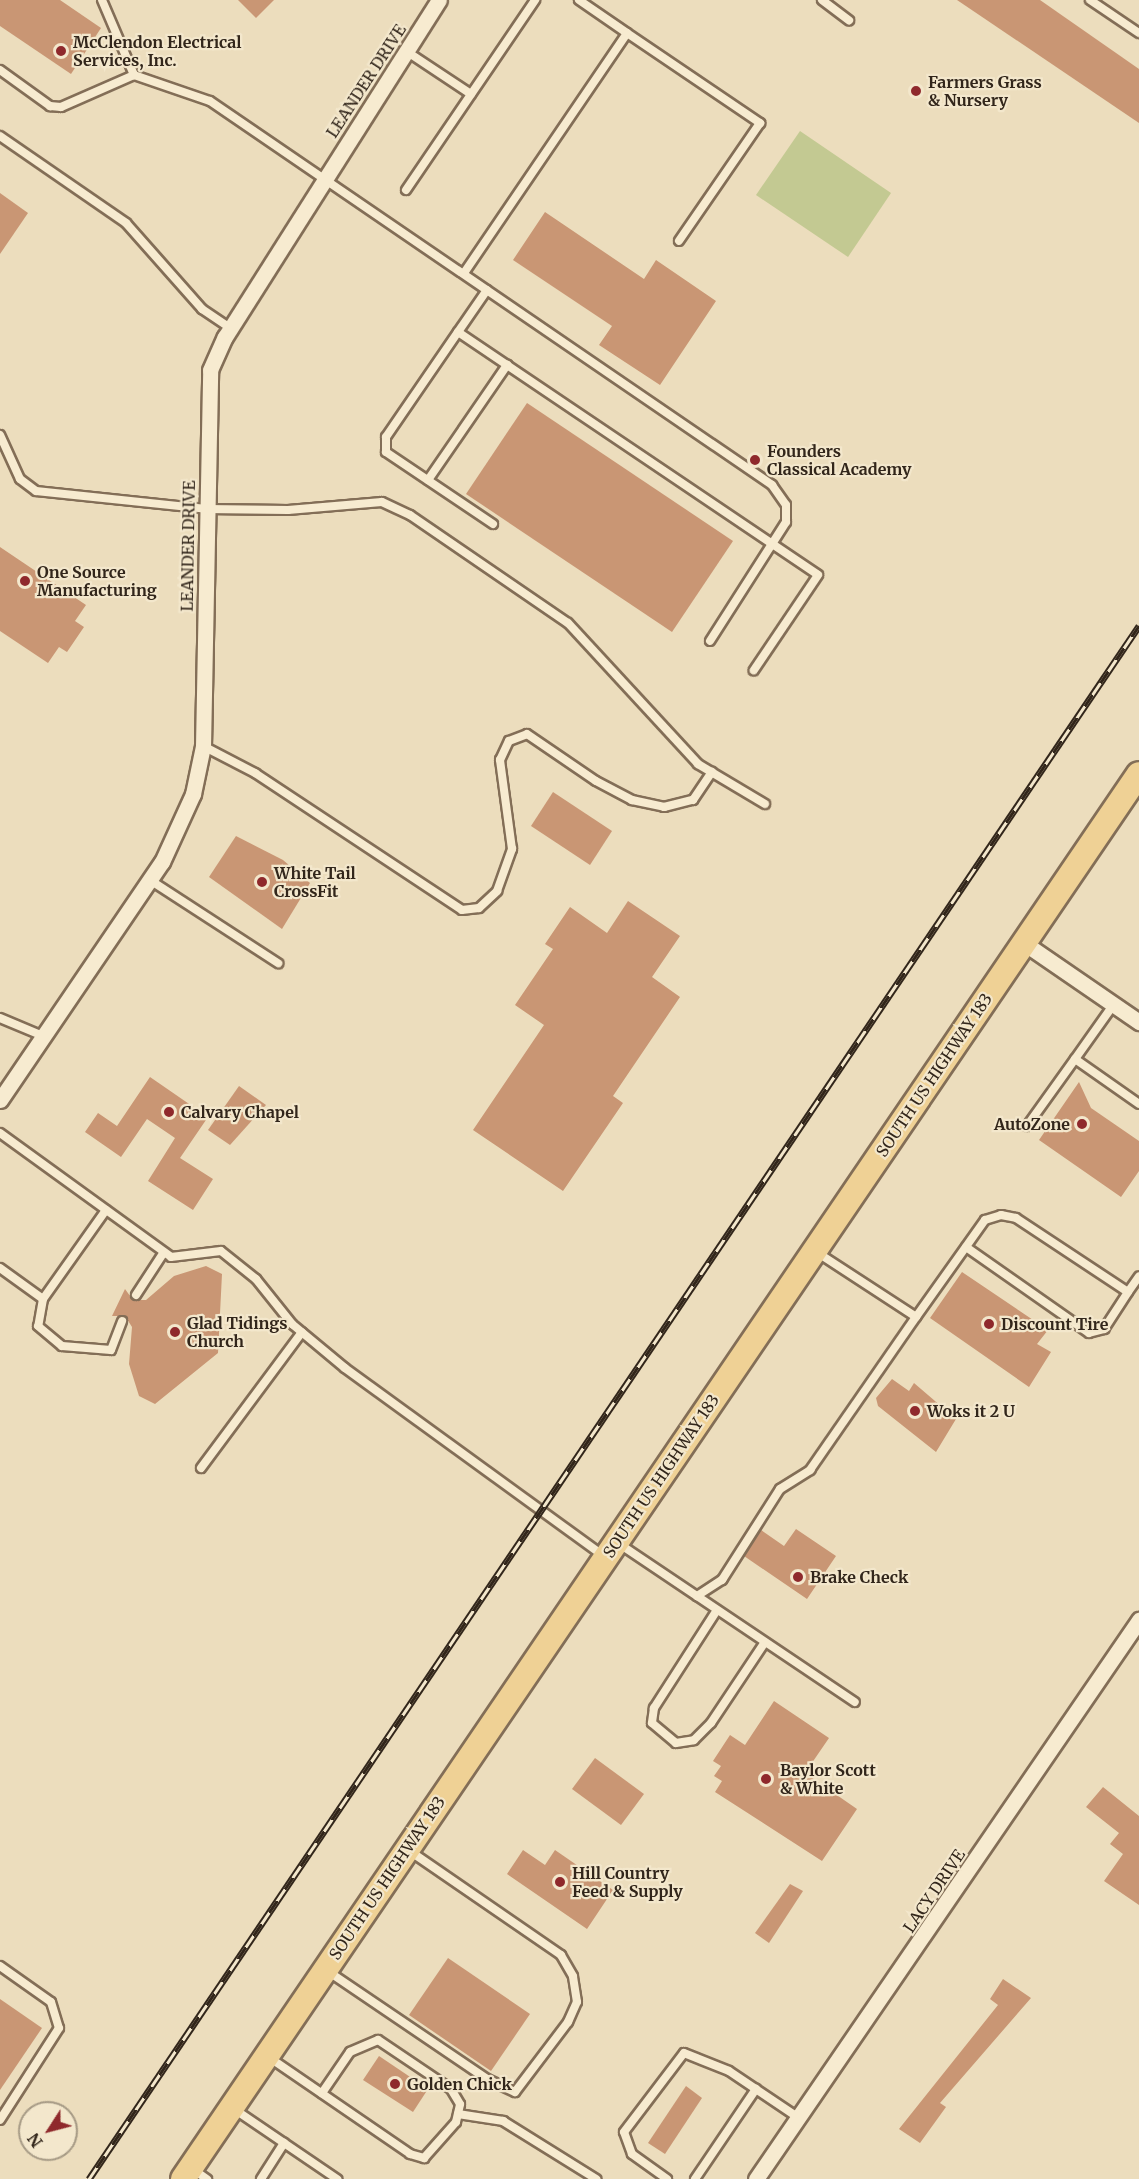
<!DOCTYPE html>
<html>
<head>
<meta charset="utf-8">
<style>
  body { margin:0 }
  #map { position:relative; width:1139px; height:2179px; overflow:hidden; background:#ecddbd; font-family:Merriweather,serif }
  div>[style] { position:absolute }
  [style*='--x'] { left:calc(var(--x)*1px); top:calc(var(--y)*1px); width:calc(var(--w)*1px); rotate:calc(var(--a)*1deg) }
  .green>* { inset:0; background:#c3c992 }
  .building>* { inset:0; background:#c99674 }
  .roads { filter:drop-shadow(2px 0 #836e57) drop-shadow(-2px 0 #836e57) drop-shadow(0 2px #836e57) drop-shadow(0 -2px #836e57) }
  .lane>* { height:8px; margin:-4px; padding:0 4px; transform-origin:4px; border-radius:4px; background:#f7ebd0 }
  .street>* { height:15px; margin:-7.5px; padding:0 7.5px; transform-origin:7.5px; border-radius:7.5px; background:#f7ebd0 }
  .primary>* { height:24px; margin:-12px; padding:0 12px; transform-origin:12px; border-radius:12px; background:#efd195 }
  .rail>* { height:7px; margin-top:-3.5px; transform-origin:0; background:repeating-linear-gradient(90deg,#f3e7cc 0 14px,#32261b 0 28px); box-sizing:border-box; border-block:2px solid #32261b }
  .dots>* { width:16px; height:16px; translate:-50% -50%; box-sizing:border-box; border:3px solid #f3e7cc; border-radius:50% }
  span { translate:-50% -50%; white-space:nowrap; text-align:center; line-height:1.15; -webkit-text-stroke:4.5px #f3e7cc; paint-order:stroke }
  .poi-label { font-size:16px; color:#32261b; font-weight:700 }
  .left { translate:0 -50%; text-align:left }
  .right { translate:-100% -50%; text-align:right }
  .street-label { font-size:16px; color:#32261b }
  .north { position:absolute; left:18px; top:2101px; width:60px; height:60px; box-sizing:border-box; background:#f3e7cc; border:2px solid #a69a85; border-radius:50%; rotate:234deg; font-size:16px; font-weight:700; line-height:24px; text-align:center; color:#32261b }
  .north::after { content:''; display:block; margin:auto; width:21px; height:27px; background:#8f292c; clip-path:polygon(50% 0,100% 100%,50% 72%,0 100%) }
</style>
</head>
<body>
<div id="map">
  <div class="green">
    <div style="clip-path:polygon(800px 131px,891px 193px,848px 257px,756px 195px)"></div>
  </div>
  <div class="building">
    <div style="clip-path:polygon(0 0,60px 0,101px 28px,71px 74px,0 26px)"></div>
    <div style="clip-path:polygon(238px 0,274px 0,256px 18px)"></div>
    <div style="clip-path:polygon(957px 0,1040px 0,1139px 69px,1139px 123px)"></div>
    <div style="clip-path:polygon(0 193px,28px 213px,0 254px)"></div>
    <div style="clip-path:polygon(545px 212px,644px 279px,656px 260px,716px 301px,660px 385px,599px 345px,612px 326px,513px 260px)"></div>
    <div style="clip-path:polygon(527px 403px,733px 541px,672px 632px,466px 494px)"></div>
    <div style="clip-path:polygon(0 547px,86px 605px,75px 621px,84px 627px,67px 652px,59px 647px,48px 663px,0 631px)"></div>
    <div style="clip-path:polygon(553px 792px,612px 831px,590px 865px,531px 826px)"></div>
    <div style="clip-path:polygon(236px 836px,283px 860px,310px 883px,282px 929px,209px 877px)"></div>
    <div style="clip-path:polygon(628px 901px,680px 936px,652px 977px,680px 997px,613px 1096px,623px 1103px,563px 1191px,473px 1130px,544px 1025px,515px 1005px,553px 949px,545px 944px,570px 907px,607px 933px)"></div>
    <div style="clip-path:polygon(150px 1077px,208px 1117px,180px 1158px,213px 1179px,193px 1210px,148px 1181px,175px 1138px,147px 1119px,121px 1157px,85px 1132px,98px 1113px,117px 1126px)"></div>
    <div style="clip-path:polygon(1079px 1082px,1091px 1108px,1139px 1141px,1139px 1171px,1121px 1197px,1039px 1140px)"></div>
    <div style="clip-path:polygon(239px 1086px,266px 1105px,230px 1145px,208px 1130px)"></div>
    <div style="clip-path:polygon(206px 1266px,222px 1274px,218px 1353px,155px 1404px,139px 1396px,129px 1364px,132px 1327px,125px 1316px,112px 1316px,125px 1289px,133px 1300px,146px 1300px,174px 1276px)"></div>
    <div style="clip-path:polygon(962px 1272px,1048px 1330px,1037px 1344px,1051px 1352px,1029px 1387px,930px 1318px)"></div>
    <div style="clip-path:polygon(892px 1379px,909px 1391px,914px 1383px,956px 1419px,936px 1452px,878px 1406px,876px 1398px)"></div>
    <div style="clip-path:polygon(796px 1529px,836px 1556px,807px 1599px,744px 1556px,761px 1530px,784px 1546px)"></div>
    <div style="clip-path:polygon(774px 1701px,829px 1738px,805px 1773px,857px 1809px,822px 1861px,715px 1792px,722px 1781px,714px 1776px,721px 1766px,713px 1761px,730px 1735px,745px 1745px)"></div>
    <div style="clip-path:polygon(595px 1758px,644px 1794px,621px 1825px,572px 1789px)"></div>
    <div style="clip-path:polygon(1103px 1787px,1139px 1816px,1139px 1905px,1104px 1881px,1123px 1854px,1110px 1844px,1119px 1833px,1086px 1807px)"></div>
    <div style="clip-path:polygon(523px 1850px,545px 1865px,555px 1850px,613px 1890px,587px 1929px,507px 1874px)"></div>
    <div style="clip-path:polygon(790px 1884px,803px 1891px,769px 1943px,755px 1933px)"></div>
    <div style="clip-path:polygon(448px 1958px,530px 2014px,491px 2071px,409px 2015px)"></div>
    <div style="clip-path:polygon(1003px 1979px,1031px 1998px,940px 2103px,946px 2107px,920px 2143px,899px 2129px,998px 2005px,990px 1999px)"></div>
    <div style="clip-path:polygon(0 1999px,42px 2028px,0 2090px)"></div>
    <div style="clip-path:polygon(379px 2056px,428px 2089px,413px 2112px,363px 2080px)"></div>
    <div style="clip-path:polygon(686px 2086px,702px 2098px,665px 2154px,648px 2143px)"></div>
  </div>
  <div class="roads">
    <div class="lane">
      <div style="--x:102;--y:0;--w:82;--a:66.9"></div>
      <div style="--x:134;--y:75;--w:80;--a:18.9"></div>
      <div style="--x:210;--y:101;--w:681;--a:34.34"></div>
      <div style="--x:772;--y:485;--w:24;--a:55"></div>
      <div style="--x:786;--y:505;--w:17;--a:90"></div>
      <div style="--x:786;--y:522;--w:141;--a:122.6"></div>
      <div style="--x:579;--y:0;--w:58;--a:34.5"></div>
      <div style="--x:822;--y:0;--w:34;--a:37"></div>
      <div style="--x:1090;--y:0;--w:59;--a:34"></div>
      <div style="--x:406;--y:51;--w:78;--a:33.5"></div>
      <div style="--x:0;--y:70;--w:62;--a:35.8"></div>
      <div style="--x:50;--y:106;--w:11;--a:5"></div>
      <div style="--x:61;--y:107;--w:80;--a:-23.7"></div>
      <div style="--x:0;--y:136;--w:153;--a:34.6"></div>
      <div style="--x:126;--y:223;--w:115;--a:48.5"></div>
      <div style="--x:202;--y:309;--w:34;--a:34"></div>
      <div style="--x:406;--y:190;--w:230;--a:-55.8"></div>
      <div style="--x:464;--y:273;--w:290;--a:-55.8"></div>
      <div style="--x:627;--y:33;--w:161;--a:34.1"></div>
      <div style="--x:760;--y:123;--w:143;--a:124.5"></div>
      <div style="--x:458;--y:332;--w:51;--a:-55.4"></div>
      <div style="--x:0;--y:435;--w:48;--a:65.6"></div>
      <div style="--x:20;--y:479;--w:20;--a:37"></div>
      <div style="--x:36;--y:491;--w:171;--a:6"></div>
      <div style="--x:206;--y:509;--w:82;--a:0.7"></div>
      <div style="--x:288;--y:510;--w:94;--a:-4.9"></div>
      <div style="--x:382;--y:502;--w:31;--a:25"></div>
      <div style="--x:410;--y:515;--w:191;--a:34.4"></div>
      <div style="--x:568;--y:623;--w:192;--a:47.3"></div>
      <div style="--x:698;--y:764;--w:78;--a:30.8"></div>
      <div style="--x:428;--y:480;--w:140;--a:-55.5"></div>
      <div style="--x:493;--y:524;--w:129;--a:-146.1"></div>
      <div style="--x:386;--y:452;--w:15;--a:-90"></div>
      <div style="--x:386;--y:437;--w:127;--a:-55.6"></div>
      <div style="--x:458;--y:332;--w:434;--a:34"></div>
      <div style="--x:818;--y:575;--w:115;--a:124"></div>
      <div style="--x:203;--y:746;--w:59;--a:27.4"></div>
      <div style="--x:255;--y:773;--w:248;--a:33.5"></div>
      <div style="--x:462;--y:910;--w:17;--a:-7"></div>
      <div style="--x:479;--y:908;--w:25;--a:-43"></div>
      <div style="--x:497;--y:891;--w:45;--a:-70.3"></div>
      <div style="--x:512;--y:849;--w:90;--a:-97.7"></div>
      <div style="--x:500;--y:760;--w:21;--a:-65"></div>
      <div style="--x:509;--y:741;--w:19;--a:-21"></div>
      <div style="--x:527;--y:734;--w:83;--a:34.3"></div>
      <div style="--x:596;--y:781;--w:41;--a:27.8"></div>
      <div style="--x:632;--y:800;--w:33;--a:12"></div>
      <div style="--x:664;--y:807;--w:30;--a:-14"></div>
      <div style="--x:693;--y:800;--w:34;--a:-56"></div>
      <div style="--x:150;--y:880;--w:153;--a:33"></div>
      <div style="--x:0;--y:1018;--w:47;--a:22.7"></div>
      <div style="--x:1075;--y:1059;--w:67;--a:-54.7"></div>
      <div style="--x:1027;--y:1126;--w:82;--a:-54.4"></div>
      <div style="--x:1075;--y:1059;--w:78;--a:35.1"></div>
      <div style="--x:0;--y:1133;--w:211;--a:35.9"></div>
      <div style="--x:171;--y:1257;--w:50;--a:-6.8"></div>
      <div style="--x:221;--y:1251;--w:45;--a:38.7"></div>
      <div style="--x:256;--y:1279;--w:58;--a:51.3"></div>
      <div style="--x:292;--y:1324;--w:69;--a:39.7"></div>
      <div style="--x:345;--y:1368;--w:318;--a:36"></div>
      <div style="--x:966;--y:1247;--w:150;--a:35"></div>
      <div style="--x:1089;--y:1333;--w:16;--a:-15"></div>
      <div style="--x:1104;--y:1329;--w:44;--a:-57"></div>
      <div style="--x:818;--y:1253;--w:117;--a:33.1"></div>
      <div style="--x:916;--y:1317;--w:119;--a:-54.6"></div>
      <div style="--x:985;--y:1220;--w:17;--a:-17"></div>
      <div style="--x:1001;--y:1215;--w:15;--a:11"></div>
      <div style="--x:1016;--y:1218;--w:134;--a:33.5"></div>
      <div style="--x:1128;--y:1292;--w:19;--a:-55"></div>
      <div style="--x:0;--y:1268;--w:53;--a:35.8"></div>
      <div style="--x:43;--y:1299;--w:27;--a:100"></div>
      <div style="--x:38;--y:1326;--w:31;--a:40"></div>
      <div style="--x:62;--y:1346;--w:49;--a:4.7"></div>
      <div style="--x:111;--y:1350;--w:31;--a:-69"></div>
      <div style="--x:136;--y:1295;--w:51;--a:-56.9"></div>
      <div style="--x:43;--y:1299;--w:109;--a:-54.7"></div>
      <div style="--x:201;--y:1468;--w:169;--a:-53.4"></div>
      <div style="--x:618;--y:1543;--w:95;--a:33.9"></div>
      <div style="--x:697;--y:1596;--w:30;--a:-33"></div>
      <div style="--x:722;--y:1580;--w:108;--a:-57.5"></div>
      <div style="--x:780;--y:1489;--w:36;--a:-32"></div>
      <div style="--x:810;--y:1470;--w:186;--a:-55.3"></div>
      <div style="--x:697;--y:1596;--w:190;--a:33.9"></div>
      <div style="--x:717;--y:1610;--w:117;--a:122.7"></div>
      <div style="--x:654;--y:1708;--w:15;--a:98"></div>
      <div style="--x:652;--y:1723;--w:31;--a:40"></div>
      <div style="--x:676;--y:1743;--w:18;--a:-9"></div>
      <div style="--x:694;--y:1740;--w:24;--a:-45"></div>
      <div style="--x:711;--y:1723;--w:97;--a:-56.3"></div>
      <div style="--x:0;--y:1966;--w:62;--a:35.2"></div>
      <div style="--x:51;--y:2002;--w:27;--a:73"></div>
      <div style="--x:59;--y:2028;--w:109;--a:122.7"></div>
      <div style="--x:329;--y:1972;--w:191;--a:34.1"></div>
      <div style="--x:487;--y:2079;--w:31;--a:25"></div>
      <div style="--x:515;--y:2092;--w:88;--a:-52.9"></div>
      <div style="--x:568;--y:2022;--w:22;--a:-66"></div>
      <div style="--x:577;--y:2002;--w:26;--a:-99"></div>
      <div style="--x:573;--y:1976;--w:24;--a:-120"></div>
      <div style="--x:561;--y:1955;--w:182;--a:-145.5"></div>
      <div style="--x:270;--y:2058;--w:170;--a:34.4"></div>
      <div style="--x:410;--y:2154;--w:15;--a:16"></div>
      <div style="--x:424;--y:2158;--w:48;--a:-48.4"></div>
      <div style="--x:456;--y:2122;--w:18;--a:-77"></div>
      <div style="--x:460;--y:2104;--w:17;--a:-121"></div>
      <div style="--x:451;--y:2089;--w:88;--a:-146.1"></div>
      <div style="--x:378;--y:2040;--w:30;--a:157"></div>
      <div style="--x:350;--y:2052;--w:50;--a:124.3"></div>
      <div style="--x:234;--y:2109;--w:125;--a:34.2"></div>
      <div style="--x:458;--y:2114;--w:46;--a:8.8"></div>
      <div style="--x:503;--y:2121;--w:110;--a:31.9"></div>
      <div style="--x:194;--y:2170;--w:16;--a:35"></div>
      <div style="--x:261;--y:2179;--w:43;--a:-57.4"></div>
      <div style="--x:667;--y:2179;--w:43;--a:-144.5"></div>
      <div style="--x:632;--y:2154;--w:23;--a:-110"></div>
      <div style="--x:624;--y:2132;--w:99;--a:-52.8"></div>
      <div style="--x:684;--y:2053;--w:48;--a:21.8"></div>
      <div style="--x:729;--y:2071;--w:84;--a:33.9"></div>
      <div style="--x:695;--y:2179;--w:109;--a:-55.9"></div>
    </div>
    <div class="street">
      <div style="--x:1024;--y:943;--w:140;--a:34.5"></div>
      <div style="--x:0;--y:1100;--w:288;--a:-55.8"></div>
      <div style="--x:162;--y:862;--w:75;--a:-65.5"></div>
      <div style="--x:193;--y:794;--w:49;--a:-78.2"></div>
      <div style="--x:203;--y:746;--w:376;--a:-88.9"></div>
      <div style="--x:210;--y:370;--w:36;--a:-66"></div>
      <div style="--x:225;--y:337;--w:399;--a:-57.6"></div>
      <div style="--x:756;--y:2179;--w:678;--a:-55.58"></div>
    </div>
    <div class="primary">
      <div style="--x:183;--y:2179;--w:1699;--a:-55.77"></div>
    </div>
  </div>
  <div class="rail">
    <div style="--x:89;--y:2179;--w:1875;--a:-55.94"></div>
  </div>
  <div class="dots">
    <div style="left:61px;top:51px;background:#8f292c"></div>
    <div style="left:916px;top:91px;background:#8f292c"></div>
    <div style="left:755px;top:460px;background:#8f292c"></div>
    <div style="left:25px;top:581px;background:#8f292c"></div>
    <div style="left:262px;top:882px;background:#8f292c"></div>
    <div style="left:169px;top:1112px;background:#8f292c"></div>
    <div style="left:1082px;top:1124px;background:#8f292c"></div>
    <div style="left:989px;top:1324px;background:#8f292c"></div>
    <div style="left:175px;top:1332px;background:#8f292c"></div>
    <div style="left:915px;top:1411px;background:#8f292c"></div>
    <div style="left:798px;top:1577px;background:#8f292c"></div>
    <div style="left:766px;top:1779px;background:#8f292c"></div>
    <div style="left:560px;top:1882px;background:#8f292c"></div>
    <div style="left:395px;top:2084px;background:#8f292c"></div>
  </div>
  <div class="poi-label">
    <span class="left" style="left:73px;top:51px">McClendon Electrical<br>Services, Inc.</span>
    <span class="left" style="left:928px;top:91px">Farmers Grass<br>&amp; Nursery</span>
    <span class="left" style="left:767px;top:460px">Founders<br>Classical Academy</span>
    <span class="left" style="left:37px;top:581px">One Source<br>Manufacturing</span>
    <span class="left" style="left:274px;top:882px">White Tail<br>CrossFit</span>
    <span class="left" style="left:181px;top:1112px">Calvary Chapel</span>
    <span class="right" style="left:1070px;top:1124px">AutoZone</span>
    <span class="left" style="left:187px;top:1332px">Glad Tidings<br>Church</span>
    <span class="left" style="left:1001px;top:1324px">Discount Tire</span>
    <span class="left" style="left:927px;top:1411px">Woks it 2 U</span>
    <span class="left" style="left:810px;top:1577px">Brake Check</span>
    <span class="left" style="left:780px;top:1779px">Baylor Scott<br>&amp; White</span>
    <span class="left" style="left:572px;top:1882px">Hill Country<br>Feed &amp; Supply</span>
    <span class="left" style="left:407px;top:2084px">Golden Chick</span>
  </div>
  <div class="street-label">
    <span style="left:366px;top:81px;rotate:-57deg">LEANDER DRIVE</span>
    <span style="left:188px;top:546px;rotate:-89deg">LEANDER DRIVE</span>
    <span style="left:934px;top:1075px;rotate:-56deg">SOUTH US HIGHWAY 183</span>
    <span style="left:661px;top:1476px;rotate:-56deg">SOUTH US HIGHWAY 183</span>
    <span style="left:387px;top:1878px;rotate:-56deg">SOUTH US HIGHWAY 183</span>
    <span style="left:934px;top:1891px;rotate:-56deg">LACY DRIVE</span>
  </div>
  <div class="north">N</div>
</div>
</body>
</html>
